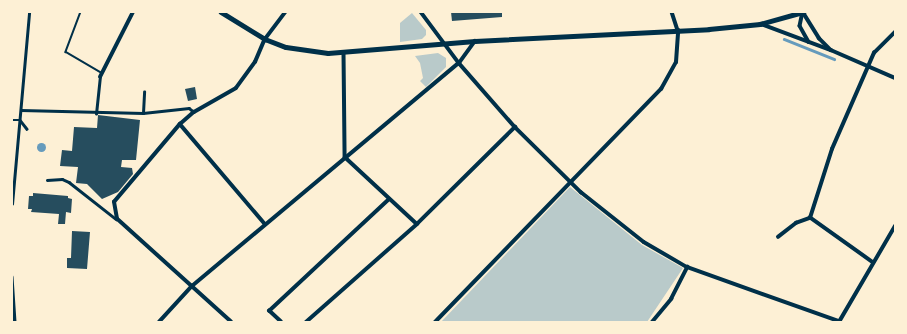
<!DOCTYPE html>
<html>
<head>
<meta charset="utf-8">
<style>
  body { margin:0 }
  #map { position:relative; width:907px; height:334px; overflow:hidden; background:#fdf0d5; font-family:"Noto Serif",serif }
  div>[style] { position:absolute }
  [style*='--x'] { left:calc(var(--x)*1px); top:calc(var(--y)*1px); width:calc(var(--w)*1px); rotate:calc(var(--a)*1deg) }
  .green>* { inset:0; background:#b9caca }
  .water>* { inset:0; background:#669bbc }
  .round { border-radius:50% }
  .stream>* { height:2.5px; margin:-1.25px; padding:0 1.25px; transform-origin:1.25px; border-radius:1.25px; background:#669bbc }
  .building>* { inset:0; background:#264d5e }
  .service>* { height:1.5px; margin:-0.75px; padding:0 0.75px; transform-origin:0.75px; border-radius:0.75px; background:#003049 }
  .pedestrian>* { height:2.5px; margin:-1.25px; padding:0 1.25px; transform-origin:1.25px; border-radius:1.25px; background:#003049 }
  .minor>* { height:3.5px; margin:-1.75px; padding:0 1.75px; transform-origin:1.75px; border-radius:1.75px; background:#003049 }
  .tertiary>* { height:4px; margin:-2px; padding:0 2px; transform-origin:2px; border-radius:2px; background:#003049 }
  .secondary>* { height:4.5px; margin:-2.25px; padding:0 2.25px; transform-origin:2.25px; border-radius:2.25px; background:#003049 }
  span { translate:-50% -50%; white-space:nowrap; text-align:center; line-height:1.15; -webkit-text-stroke:3.5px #fdf0d5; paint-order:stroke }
  .frame { position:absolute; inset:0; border:13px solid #fdf0d5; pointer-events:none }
</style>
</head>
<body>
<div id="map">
  <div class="green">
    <div style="clip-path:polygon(412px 13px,426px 30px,426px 35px,422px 39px,400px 42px,400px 23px)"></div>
    <div style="clip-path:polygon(438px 53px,446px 58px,446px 67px,426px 87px,420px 81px,423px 78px,420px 63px,415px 56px)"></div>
    <div style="clip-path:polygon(570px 187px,642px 245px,683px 268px,647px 322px,441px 322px)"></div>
  </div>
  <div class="water">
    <div class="round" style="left:36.5px;top:142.5px;width:9px;height:9px"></div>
  </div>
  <div class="stream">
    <div style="--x:784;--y:39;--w:54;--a:21.8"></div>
  </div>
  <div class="building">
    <div style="clip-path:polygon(451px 12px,502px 12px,502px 17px,452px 21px)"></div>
    <div style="clip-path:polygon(195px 87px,197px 99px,188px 101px,185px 89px)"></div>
    <div style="clip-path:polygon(98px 115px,140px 120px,136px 160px,122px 160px,121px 167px,132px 168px,133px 174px,118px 192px,102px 199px,87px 184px,76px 183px,78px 167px,60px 166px,62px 150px,72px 151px,74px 127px,97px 128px)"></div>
    <div style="clip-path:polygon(33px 193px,68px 196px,68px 198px,72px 199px,71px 213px,66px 212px,65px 224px,58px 224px,59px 214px,31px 212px,32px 209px,28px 209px,29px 196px,33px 196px)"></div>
    <div style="clip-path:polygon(72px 231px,90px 232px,87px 269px,67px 268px,67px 258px,71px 258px)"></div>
  </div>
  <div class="service">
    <div style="--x:81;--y:12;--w:43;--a:110.6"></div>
    <div style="--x:66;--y:52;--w:42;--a:30.3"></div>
  </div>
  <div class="pedestrian">
    <div style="--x:21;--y:110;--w:122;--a:1.4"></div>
    <div style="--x:143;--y:113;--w:46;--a:-6.2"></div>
    <div style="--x:189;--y:108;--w:6;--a:39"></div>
    <div style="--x:143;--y:113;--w:21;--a:-87"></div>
    <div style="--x:96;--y:114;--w:37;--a:-84"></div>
    <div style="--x:12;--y:120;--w:8;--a:0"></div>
    <div style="--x:20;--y:120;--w:11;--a:52"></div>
    <div style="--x:47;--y:180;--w:15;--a:-4"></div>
    <div style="--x:62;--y:179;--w:8;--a:23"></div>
    <div style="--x:69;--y:182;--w:60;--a:38.2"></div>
    <div style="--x:12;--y:204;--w:193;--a:-84.9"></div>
  </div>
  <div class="minor">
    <div style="--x:421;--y:12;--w:64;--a:53.3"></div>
    <div style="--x:459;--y:63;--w:85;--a:48.8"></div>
    <div style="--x:515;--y:127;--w:93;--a:44.6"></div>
    <div style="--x:581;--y:192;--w:80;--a:38.4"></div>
    <div style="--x:644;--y:242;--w:50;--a:30.2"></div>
    <div style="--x:687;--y:267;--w:161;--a:19.6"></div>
    <div style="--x:672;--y:12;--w:19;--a:72"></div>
    <div style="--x:803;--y:12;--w:31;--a:58"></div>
    <div style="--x:819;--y:38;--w:16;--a:45"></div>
    <div style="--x:803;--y:12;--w:14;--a:102"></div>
    <div style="--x:800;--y:26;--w:18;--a:61"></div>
    <div style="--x:761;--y:24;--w:75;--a:20.4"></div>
    <div style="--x:831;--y:50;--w:70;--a:23.6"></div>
    <div style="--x:344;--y:53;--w:104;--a:89.4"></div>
    <div style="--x:345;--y:157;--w:98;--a:42.9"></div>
    <div style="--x:100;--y:77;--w:73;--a:-63.1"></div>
    <div style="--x:180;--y:124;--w:131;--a:49.6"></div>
    <div style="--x:778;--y:237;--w:23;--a:-38"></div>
    <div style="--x:796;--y:223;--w:15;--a:-20"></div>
    <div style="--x:872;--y:262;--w:76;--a:-144.6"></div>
    <div style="--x:810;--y:218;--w:72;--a:-72.3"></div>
    <div style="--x:832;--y:149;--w:105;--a:-66.4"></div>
    <div style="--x:874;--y:53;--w:30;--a:-45"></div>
    <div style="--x:12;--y:277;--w:45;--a:86.2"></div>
    <div style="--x:159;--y:322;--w:49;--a:-47.5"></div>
    <div style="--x:192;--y:286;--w:348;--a:-39.9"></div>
    <div style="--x:459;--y:63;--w:27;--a:-54"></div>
    <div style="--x:231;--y:322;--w:154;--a:-137.9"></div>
    <div style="--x:117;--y:219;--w:17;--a:-100"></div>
    <div style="--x:114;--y:202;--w:102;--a:-49.8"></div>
    <div style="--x:180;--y:124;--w:18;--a:-41"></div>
    <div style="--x:194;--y:112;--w:48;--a:-29.7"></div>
    <div style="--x:236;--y:88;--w:32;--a:-54"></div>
    <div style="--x:255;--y:62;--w:25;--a:-67"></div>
    <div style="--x:265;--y:39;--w:34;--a:-53"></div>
    <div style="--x:281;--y:322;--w:16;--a:-137"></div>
    <div style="--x:269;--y:311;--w:163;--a:-43"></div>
    <div style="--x:306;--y:322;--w:148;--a:-41.4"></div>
    <div style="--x:417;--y:224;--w:138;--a:-44.7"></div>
    <div style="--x:652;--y:322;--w:30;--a:-50"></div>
    <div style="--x:671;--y:299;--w:36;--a:-63"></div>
    <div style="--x:839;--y:322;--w:111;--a:-59.7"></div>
  </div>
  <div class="tertiary">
    <div style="--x:435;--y:322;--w:325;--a:-45.9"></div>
    <div style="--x:661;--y:89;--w:31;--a:-61"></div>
    <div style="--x:676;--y:62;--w:32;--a:-86"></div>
  </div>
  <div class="secondary">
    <div style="--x:221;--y:12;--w:52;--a:31.5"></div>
    <div style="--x:265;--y:39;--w:22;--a:21"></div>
    <div style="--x:286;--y:47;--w:42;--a:8.1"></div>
    <div style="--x:328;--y:53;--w:147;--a:-4.7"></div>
    <div style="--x:475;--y:41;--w:234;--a:-2.9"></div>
    <div style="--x:709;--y:29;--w:51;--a:-5.6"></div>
    <div style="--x:760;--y:24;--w:45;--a:-15.6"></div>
  </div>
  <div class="frame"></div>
</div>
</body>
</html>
